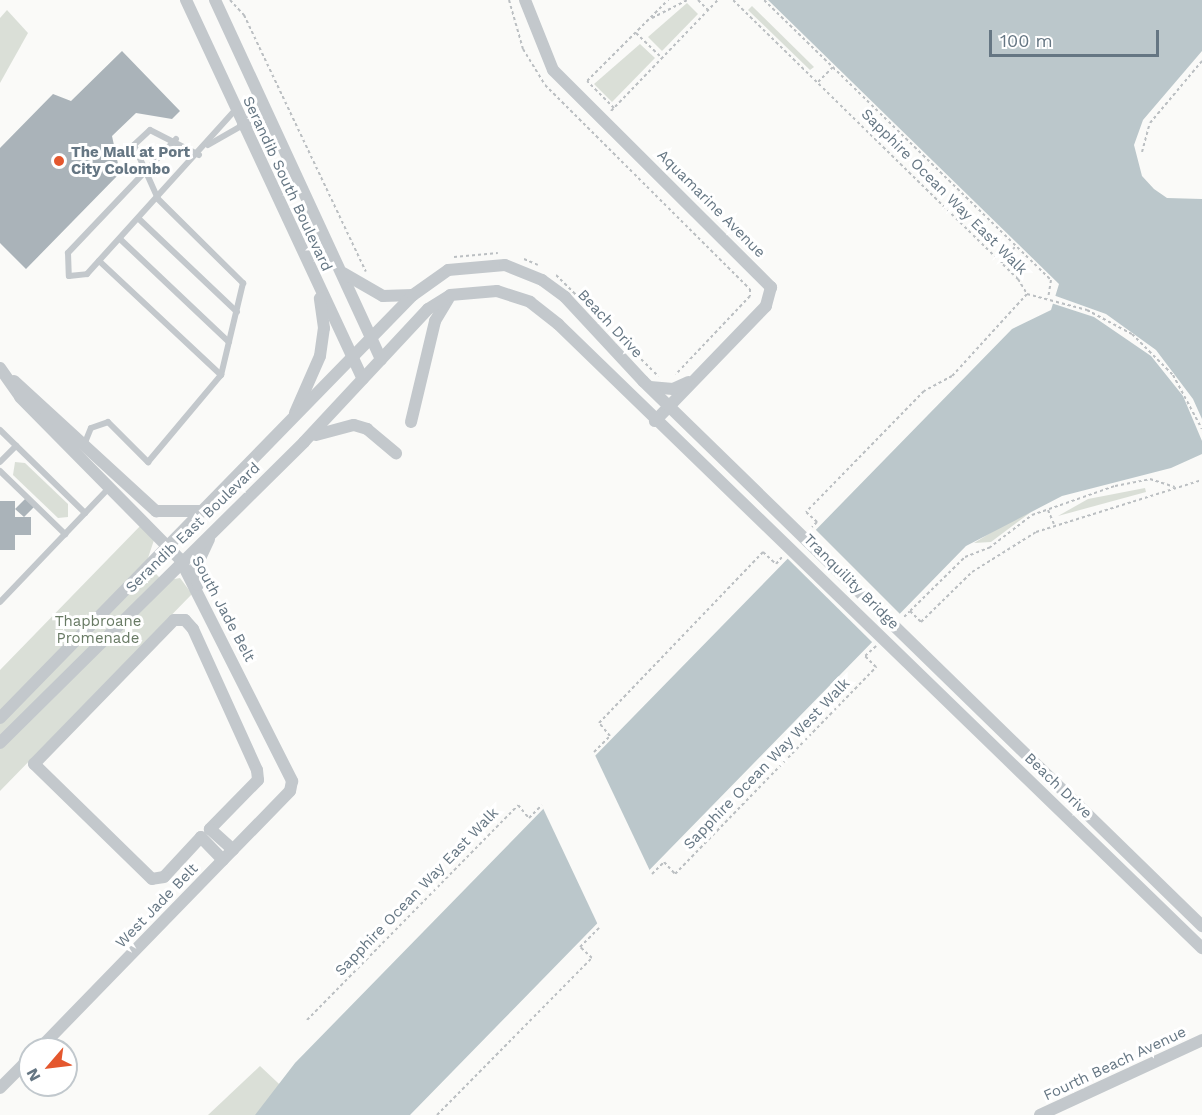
<!DOCTYPE html>
<html>
<head>
<meta charset="utf-8">
<style>
  body { margin:0 }
  #map { position:relative; width:1202px; height:1115px; overflow:hidden; background:#fafaf8; font-family:"Work Sans",sans-serif }
  div>[style] { position:absolute }
  [style*='--x'] { left:calc(var(--x)*1px); top:calc(var(--y)*1px); width:calc(var(--w)*1px); rotate:calc(var(--a)*1deg) }
  .green>* { inset:0; background:#dadfd7 }
  .water>* { inset:0; background:#bbc7cb }
  .pier>* { inset:0; background:#fafaf8 }
  .building>* { inset:0; background:#aab3b9 }
  .path>* { height:2px; margin-top:-1px; transform-origin:0; background:repeating-linear-gradient(90deg,#bbbfc2 0 3px,transparent 0 6px) }
  .service>* { height:6px; margin:-3px; padding:0 3px; transform-origin:3px; border-radius:3px; background:#c3c8cc }
  .minor>* { height:12px; margin:-6px; padding:0 6px; transform-origin:6px; border-radius:6px; background:#c3c8cc }
  .dots>* { width:16px; height:16px; translate:-50% -50%; box-sizing:border-box; border:3px solid #fff; border-radius:50% }
  span { translate:-50% -50%; white-space:nowrap; text-align:center; line-height:1.15; -webkit-text-stroke:6px #fff; paint-order:stroke }
  .poi-label { font-size:15px; color:#657683; font-weight:700 }
  .left { translate:0 -50%; text-align:left }
  .street-label { font-size:15px; color:#657683 }
  .park-label { font-size:15px; color:#687a64 }
  .north { position:absolute; left:18px; top:1037px; width:60px; height:60px; box-sizing:border-box; background:#fff; border:2px solid #c1c8cd; border-radius:50%; rotate:242deg; font-size:16px; font-weight:700; line-height:24px; text-align:center; color:#657683 }
  .north::after { content:''; display:block; margin:auto; width:21px; height:27px; background:#e4572e; clip-path:polygon(50% 0,100% 100%,50% 72%,0 100%) }
  .scale { position:absolute; left:989px; top:30px; width:170px; height:27px; box-sizing:border-box; border:3px solid #657683; border-top:0; padding-left:8px; font-size:18px; line-height:21px; white-space:nowrap; color:#657683; -webkit-text-stroke:4px #fff; paint-order:stroke }
</style>
</head>
<body>
<div id="map">
  <div class="green">
    <div style="clip-path:polygon(687px 3px,698px 14px,662px 51px,648px 37px)"></div>
    <div style="clip-path:polygon(752px 6px,814px 67px,810px 70px,748px 10px)"></div>
    <div style="clip-path:polygon(7px 10px,28px 33px,0 83px,0 18px)"></div>
    <div style="clip-path:polygon(640px 44px,655px 58px,612px 102px,594px 84px)"></div>
    <div style="clip-path:polygon(15px 462px,25px 463px,68px 504px,68px 517px,58px 518px,13px 475px)"></div>
    <div style="clip-path:polygon(1145px 488px,1146px 492px,1058px 516px,1088px 499px)"></div>
    <div style="clip-path:polygon(1031px 512px,991px 542px,974px 543px,1010px 521px)"></div>
    <div style="clip-path:polygon(143px 523px,154px 540px,146px 564px,163px 581px,180px 578px,192px 594px,0 791px,0 670px)"></div>
    <div style="clip-path:polygon(260px 1066px,312px 1115px,208px 1115px)"></div>
  </div>
  <div class="water">
    <div style="clip-path:polygon(768px 0,1202px 0,1202px 51px,1143px 120px,1134px 145px,1142px 176px,1154px 189px,1167px 198px,1202px 199px,1202px 454px,1171px 468px,1062px 496px,966px 546px,410px 1115px,255px 1115px,295px 1063px,1012px 329px,1051px 310px,1059px 284px)"></div>
  </div>
  <div class="pier">
    <div style="clip-path:polygon(1053px 295px,1106px 314px,1156px 350px,1193px 399px,1202px 419px,1202px 441px,1183px 396px,1151px 356px,1094px 317px,1051px 303px)"></div>
    <div style="clip-path:polygon(814px 528px,902px 616px,874px 644px,786px 557px)"></div>
    <div style="clip-path:polygon(594px 753px,651px 873px,599px 927px,542px 806px)"></div>
  </div>
  <div class="building">
    <div style="clip-path:polygon(122px 51px,180px 111px,172px 119px,136px 113px,112px 136px,120px 173px,26px 269px,0 243px,0 148px,53px 94px,71px 101px)"></div>
    <div style="clip-path:polygon(26px 498px,35px 506px,24px 517px,31px 517px,31px 535px,15px 535px,15px 550px,0 550px,0 501px,15px 501px,15px 517px,24px 517px,15px 509px)"></div>
  </div>
  <div class="path">
    <div style="--x:230;--y:0;--w:21;--a:47"></div>
    <div style="--x:244;--y:15;--w:284;--a:64.6"></div>
    <div style="--x:509;--y:0;--w:51;--a:74.1"></div>
    <div style="--x:523;--y:49;--w:42;--a:58.6"></div>
    <div style="--x:545;--y:85;--w:289;--a:44.9"></div>
    <div style="--x:750;--y:289;--w:7;--a:90"></div>
    <div style="--x:750;--y:296;--w:108;--a:133.5"></div>
    <div style="--x:698;--y:0;--w:14;--a:45"></div>
    <div style="--x:733;--y:0;--w:399;--a:44.4"></div>
    <div style="--x:1018;--y:279;--w:17;--a:59"></div>
    <div style="--x:1027;--y:294;--w:111;--a:132.4"></div>
    <div style="--x:952;--y:376;--w:32;--a:152"></div>
    <div style="--x:924;--y:391;--w:169;--a:134.3"></div>
    <div style="--x:806;--y:512;--w:15;--a:42"></div>
    <div style="--x:817;--y:522;--w:7;--a:135"></div>
    <div style="--x:764;--y:0;--w:401;--a:44.3"></div>
    <div style="--x:1051;--y:280;--w:18;--a:99"></div>
    <div style="--x:652;--y:18;--w:39;--a:-27"></div>
    <div style="--x:636;--y:33;--w:36;--a:44"></div>
    <div style="--x:818;--y:82;--w:21;--a:-45"></div>
    <div style="--x:614;--y:108;--w:38;--a:-135"></div>
    <div style="--x:587;--y:81;--w:115;--a:-45"></div>
    <div style="--x:611;--y:111;--w:154;--a:-46.1"></div>
    <div style="--x:1142;--y:152;--w:30;--a:-75"></div>
    <div style="--x:1150;--y:123;--w:81;--a:-50"></div>
    <div style="--x:454;--y:257;--w:44;--a:-5.2"></div>
    <div style="--x:524;--y:259;--w:15;--a:23"></div>
    <div style="--x:1001;--y:263;--w:21;--a:-49"></div>
    <div style="--x:556;--y:275;--w:144;--a:44.7"></div>
    <div style="--x:1027;--y:294;--w:62;--a:14.9"></div>
    <div style="--x:1087;--y:310;--w:51;--a:28.1"></div>
    <div style="--x:1132;--y:334;--w:58;--a:45"></div>
    <div style="--x:1173;--y:375;--w:61;--a:61.8"></div>
    <div style="--x:1048;--y:510;--w:15;--a:67"></div>
    <div style="--x:910;--y:611;--w:77;--a:-44.5"></div>
    <div style="--x:965;--y:557;--w:26;--a:-21"></div>
    <div style="--x:989;--y:548;--w:54;--a:-37.5"></div>
    <div style="--x:1032;--y:515;--w:88;--a:-19.3"></div>
    <div style="--x:1115;--y:486;--w:36;--a:-11"></div>
    <div style="--x:1150;--y:479;--w:26;--a:18"></div>
    <div style="--x:904;--y:617;--w:8;--a:-45"></div>
    <div style="--x:910;--y:611;--w:16;--a:45"></div>
    <div style="--x:921;--y:622;--w:71;--a:-44.4"></div>
    <div style="--x:972;--y:572;--w:75;--a:-32"></div>
    <div style="--x:1036;--y:532;--w:174;--a:-17.4"></div>
    <div style="--x:594;--y:752;--w:23;--a:-45"></div>
    <div style="--x:610;--y:736;--w:17;--a:-130"></div>
    <div style="--x:599;--y:723;--w:237;--a:-46.2"></div>
    <div style="--x:763;--y:552;--w:18;--a:43"></div>
    <div style="--x:776;--y:564;--w:9;--a:-49"></div>
    <div style="--x:652;--y:874;--w:17;--a:-45"></div>
    <div style="--x:664;--y:862;--w:16;--a:47"></div>
    <div style="--x:675;--y:874;--w:289;--a:-45.8"></div>
    <div style="--x:876;--y:667;--w:16;--a:-135"></div>
    <div style="--x:865;--y:656;--w:15;--a:-42"></div>
    <div style="--x:307;--y:1020;--w:301;--a:-45.5"></div>
    <div style="--x:518;--y:805;--w:17;--a:50"></div>
    <div style="--x:529;--y:818;--w:18;--a:-45"></div>
    <div style="--x:437;--y:1115;--w:221;--a:-45.4"></div>
    <div style="--x:592;--y:958;--w:16;--a:-137"></div>
    <div style="--x:580;--y:947;--w:27;--a:-45"></div>
  </div>
  <div class="service">
    <div style="--x:176;--y:139;--w:157;--a:133.5"></div>
    <div style="--x:68;--y:253;--w:23;--a:88"></div>
    <div style="--x:69;--y:276;--w:18;--a:-6"></div>
    <div style="--x:87;--y:274;--w:222;--a:-47.9"></div>
    <div style="--x:208;--y:145;--w:40;--a:-29.7"></div>
    <div style="--x:199;--y:155;--w:55;--a:-153"></div>
    <div style="--x:150;--y:130;--w:22;--a:137"></div>
    <div style="--x:134;--y:145;--w:59;--a:66"></div>
    <div style="--x:158;--y:199;--w:120;--a:44.7"></div>
    <div style="--x:243;--y:283;--w:95;--a:103.4"></div>
    <div style="--x:139;--y:219;--w:135;--a:43.5"></div>
    <div style="--x:120;--y:239;--w:150;--a:43.4"></div>
    <div style="--x:0;--y:430;--w:119;--a:44.3"></div>
    <div style="--x:84;--y:445;--w:18;--a:-68"></div>
    <div style="--x:91;--y:428;--w:18;--a:-19"></div>
    <div style="--x:108;--y:422;--w:57;--a:45"></div>
    <div style="--x:148;--y:462;--w:114;--a:-50"></div>
    <div style="--x:221;--y:375;--w:167;--a:-136.9"></div>
    <div style="--x:0;--y:462;--w:23;--a:-45"></div>
    <div style="--x:0;--y:471;--w:91;--a:44.1"></div>
    <div style="--x:0;--y:602;--w:158;--a:-46.3"></div>
  </div>
  <div class="minor">
    <div style="--x:186;--y:0;--w:418;--a:65"></div>
    <div style="--x:215;--y:0;--w:396;--a:65.2"></div>
    <div style="--x:525;--y:0;--w:75;--a:68.2"></div>
    <div style="--x:553;--y:70;--w:308;--a:44.9"></div>
    <div style="--x:771;--y:287;--w:20;--a:105"></div>
    <div style="--x:766;--y:306;--w:160;--a:134"></div>
    <div style="--x:243;--y:125;--w:26;--a:-28"></div>
    <div style="--x:343;--y:273;--w:46;--a:29.9"></div>
    <div style="--x:383;--y:296;--w:30;--a:-2"></div>
    <div style="--x:0;--y:368;--w:35;--a:55"></div>
    <div style="--x:20;--y:397;--w:228;--a:45.4"></div>
    <div style="--x:180;--y:559;--w:249;--a:63.2"></div>
    <div style="--x:292;--y:781;--w:10;--a:101"></div>
    <div style="--x:290;--y:791;--w:360;--a:134.2"></div>
    <div style="--x:14;--y:381;--w:193;--a:42.5"></div>
    <div style="--x:156;--y:511;--w:45;--a:0"></div>
    <div style="--x:650;--y:387;--w:23;--a:5"></div>
    <div style="--x:673;--y:389;--w:17;--a:-24"></div>
    <div style="--x:295;--y:413;--w:62;--a:-66.3"></div>
    <div style="--x:320;--y:356;--w:28;--a:-82"></div>
    <div style="--x:324;--y:328;--w:30;--a:-98"></div>
    <div style="--x:411;--y:422;--w:104;--a:-76.6"></div>
    <div style="--x:435;--y:321;--w:26;--a:-59"></div>
    <div style="--x:316;--y:435;--w:39;--a:-15"></div>
    <div style="--x:354;--y:425;--w:14;--a:17"></div>
    <div style="--x:367;--y:429;--w:38;--a:40"></div>
    <div style="--x:198;--y:585;--w:18;--a:-96"></div>
    <div style="--x:196;--y:567;--w:31;--a:-65"></div>
    <div style="--x:0;--y:718;--w:591;--a:-45.69"></div>
    <div style="--x:413;--y:295;--w:43;--a:-35.5"></div>
    <div style="--x:448;--y:270;--w:57;--a:-5"></div>
    <div style="--x:505;--y:265;--w:40;--a:22"></div>
    <div style="--x:542;--y:280;--w:29;--a:36"></div>
    <div style="--x:565;--y:297;--w:115;--a:47.1"></div>
    <div style="--x:643;--y:381;--w:781;--a:44.27"></div>
    <div style="--x:0;--y:743;--w:428;--a:-44.7"></div>
    <div style="--x:304;--y:442;--w:182;--a:-47"></div>
    <div style="--x:428;--y:309;--w:26;--a:-32"></div>
    <div style="--x:450;--y:295;--w:47;--a:-4.9"></div>
    <div style="--x:497;--y:291;--w:35;--a:18"></div>
    <div style="--x:530;--y:302;--w:36;--a:38"></div>
    <div style="--x:558;--y:324;--w:897;--a:44.1"></div>
    <div style="--x:223;--y:860;--w:32;--a:-134"></div>
    <div style="--x:201;--y:837;--w:54;--a:132.8"></div>
    <div style="--x:164;--y:877;--w:12;--a:171"></div>
    <div style="--x:152;--y:879;--w:165;--a:-135.7"></div>
    <div style="--x:34;--y:764;--w:201;--a:-45.8"></div>
    <div style="--x:174;--y:620;--w:11;--a:0"></div>
    <div style="--x:185;--y:620;--w:12;--a:48"></div>
    <div style="--x:193;--y:629;--w:155;--a:65.6"></div>
    <div style="--x:257;--y:770;--w:10;--a:84"></div>
    <div style="--x:258;--y:780;--w:69;--a:134.4"></div>
    <div style="--x:210;--y:829;--w:31;--a:42"></div>
    <div style="--x:0;--y:1088;--w:42;--a:-45"></div>
    <div style="--x:1040;--y:1115;--w:179;--a:-24.8"></div>
  </div>
  <div class="dots">
    <div style="left:59px;top:161px;background:#e4572e"></div>
  </div>
  <div class="poi-label">
    <span class="left" style="left:71px;top:161px">The Mall at Port<br>City Colombo</span>
  </div>
  <div class="street-label">
    <span style="left:287px;top:184px;rotate:65deg">Serandib South Boulevard</span>
    <span style="left:944px;top:192px;rotate:45deg">Sapphire Ocean Way East Walk</span>
    <span style="left:711px;top:204px;rotate:45deg">Aquamarine Avenue</span>
    <span style="left:610px;top:324px;rotate:47deg">Beach Drive</span>
    <span style="left:193px;top:528px;rotate:-44deg">Serandib East Boulevard</span>
    <span style="left:851px;top:582px;rotate:45deg">Tranquility Bridge</span>
    <span style="left:223px;top:609px;rotate:62deg">South Jade Belt</span>
    <span style="left:767px;top:764px;rotate:-46deg">Sapphire Ocean Way West Walk</span>
    <span style="left:1058px;top:786px;rotate:44deg">Beach Drive</span>
    <span style="left:417px;top:892px;rotate:-46deg">Sapphire Ocean Way East Walk</span>
    <span style="left:157px;top:906px;rotate:-46deg">West Jade Belt</span>
    <span style="left:1115px;top:1064px;rotate:-25deg">Fourth Beach Avenue</span>
  </div>
  <div class="park-label">
    <span style="left:98px;top:630px">Thapbroane<br>Promenade</span>
  </div>
  <div class="north">N</div>
  <div class="scale">100 m</div>
</div>
</body>
</html>
